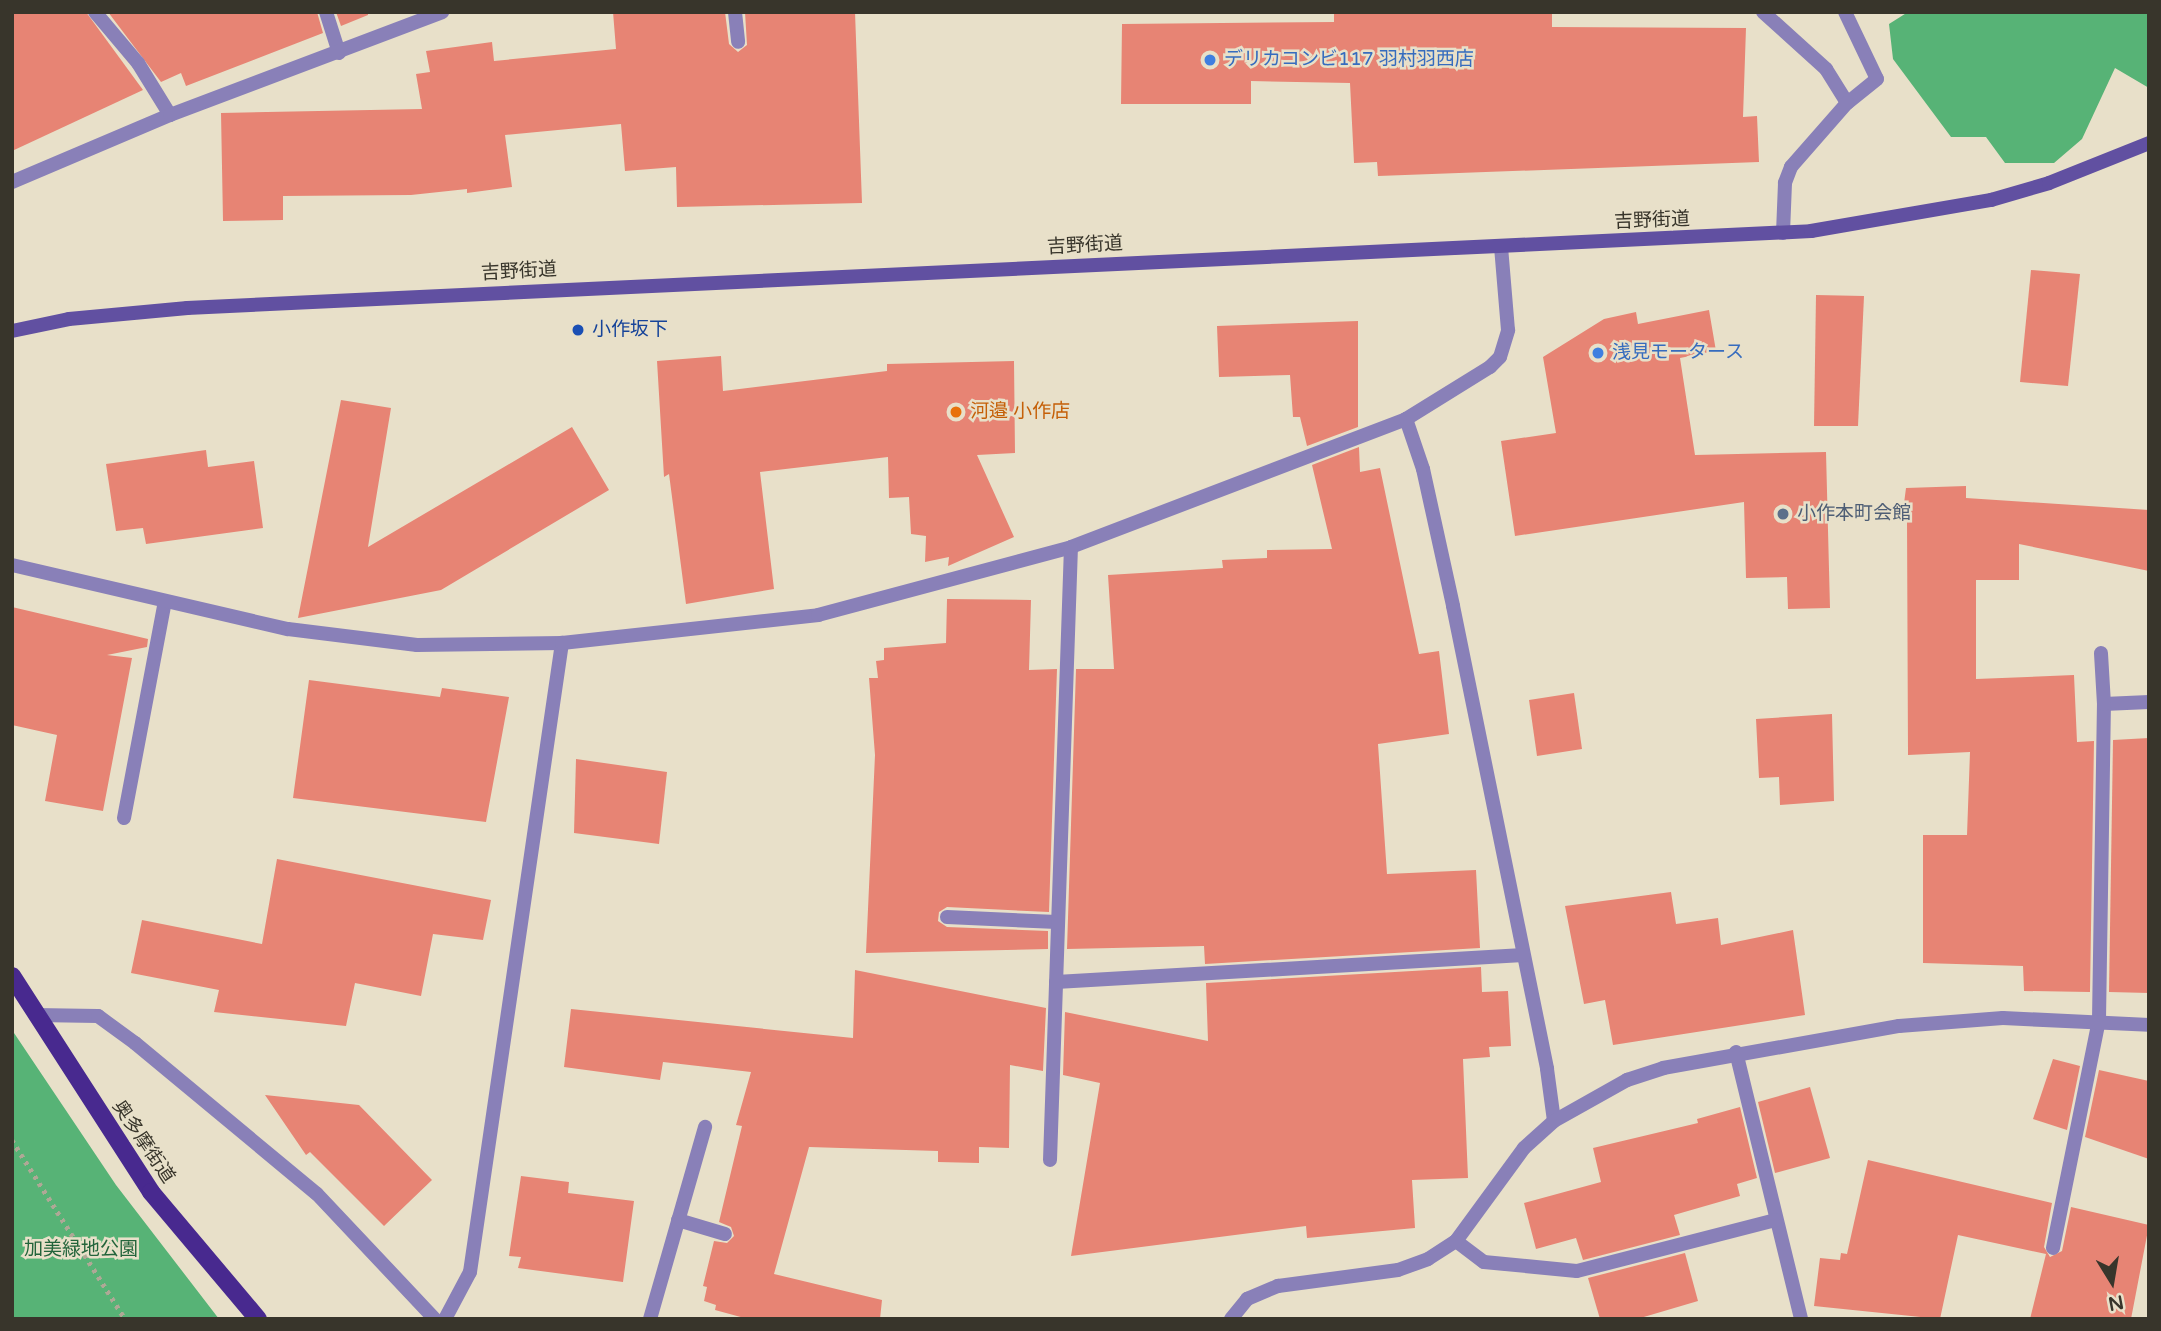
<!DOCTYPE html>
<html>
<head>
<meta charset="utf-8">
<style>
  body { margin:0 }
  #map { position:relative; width:2161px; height:1331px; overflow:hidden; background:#e8e0c9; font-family:"Varela Round","Noto Sans JP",sans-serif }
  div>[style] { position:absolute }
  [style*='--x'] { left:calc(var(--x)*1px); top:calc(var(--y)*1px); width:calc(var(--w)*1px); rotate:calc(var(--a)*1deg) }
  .forest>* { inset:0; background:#57b376 }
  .building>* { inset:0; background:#e78474 }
  .path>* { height:4.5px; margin-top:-2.25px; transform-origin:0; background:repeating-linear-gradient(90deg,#afa896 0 3.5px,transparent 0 8.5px) }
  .lane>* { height:14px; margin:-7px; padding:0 7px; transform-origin:7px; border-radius:7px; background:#8980b8 }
  .street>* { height:14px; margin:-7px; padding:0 7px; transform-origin:7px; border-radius:7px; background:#8980b8 }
  .secondary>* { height:14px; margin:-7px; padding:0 7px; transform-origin:7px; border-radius:7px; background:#6150a1 }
  .primary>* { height:18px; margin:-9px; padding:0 9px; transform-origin:9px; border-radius:9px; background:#48298f }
  .dots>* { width:19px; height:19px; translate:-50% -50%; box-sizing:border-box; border:4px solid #e8e0c9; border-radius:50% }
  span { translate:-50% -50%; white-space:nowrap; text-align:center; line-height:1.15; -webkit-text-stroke:5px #e8e0c9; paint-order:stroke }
  .shop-label { font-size:19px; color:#366cbe }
  .left { translate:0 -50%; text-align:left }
  .street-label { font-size:19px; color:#38352b }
  .transit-label { font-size:19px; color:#164399 }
  .food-label { font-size:19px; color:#c56008 }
  .service-label { font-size:19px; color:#4e5e75 }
  .park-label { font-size:19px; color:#23643b }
  .frame { position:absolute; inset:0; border:14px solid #38352b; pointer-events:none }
  .north { position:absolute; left:2077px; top:1247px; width:70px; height:70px; -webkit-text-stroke:5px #e8e0c9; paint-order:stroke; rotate:169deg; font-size:19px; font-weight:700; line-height:28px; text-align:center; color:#38352b }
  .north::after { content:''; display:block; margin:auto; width:24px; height:32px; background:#38352b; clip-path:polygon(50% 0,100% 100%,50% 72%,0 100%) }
</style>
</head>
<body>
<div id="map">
  <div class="forest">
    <div style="clip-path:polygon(1908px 12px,2149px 12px,2149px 88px,2115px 68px,2082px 139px,2054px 163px,2005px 163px,1986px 137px,1951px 137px,1893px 59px,1889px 24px)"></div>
    <div style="clip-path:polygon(12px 1030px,116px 1185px,219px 1319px,12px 1319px)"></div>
  </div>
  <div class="building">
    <div style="clip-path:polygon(12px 12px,86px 12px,143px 90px,12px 151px)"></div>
    <div style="clip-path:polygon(108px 12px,317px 12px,323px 33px,186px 86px,181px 73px,161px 82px)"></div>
    <div style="clip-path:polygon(336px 12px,368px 12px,368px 15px,341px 26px)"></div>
    <div style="clip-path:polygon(613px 12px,725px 12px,729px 44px,738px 52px,747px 45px,745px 12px,855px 12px,862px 203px,677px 207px,676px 167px,625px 171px,621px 124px,505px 135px,512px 187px,467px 193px,467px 189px,411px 195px,283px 196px,283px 220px,223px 221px,221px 113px,422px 109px,416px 74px,430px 72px,426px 51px,492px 42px,494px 61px,616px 49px)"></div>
    <div style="clip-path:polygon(1334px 12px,1552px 12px,1552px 27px,1746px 28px,1743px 117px,1757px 116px,1759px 162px,1378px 176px,1377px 162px,1354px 163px,1350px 83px,1251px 81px,1251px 104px,1121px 104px,1122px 24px,1334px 22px)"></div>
    <div style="clip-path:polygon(2031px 270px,2080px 274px,2068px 386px,2020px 382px)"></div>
    <div style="clip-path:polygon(1816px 295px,1864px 296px,1858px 426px,1814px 426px)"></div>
    <div style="clip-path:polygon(1709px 310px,1716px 351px,1680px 358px,1695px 455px,1826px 452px,1830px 608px,1788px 609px,1787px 577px,1746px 578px,1744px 502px,1515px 536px,1501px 441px,1556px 433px,1543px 357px,1604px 319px,1636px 312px,1638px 324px)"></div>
    <div style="clip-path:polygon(1358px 321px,1358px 427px,1307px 446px,1300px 417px,1293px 417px,1290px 375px,1219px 377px,1217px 326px)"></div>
    <div style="clip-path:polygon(721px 356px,723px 391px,887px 371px,887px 364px,1014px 361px,1015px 453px,977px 455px,1014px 537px,948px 566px,949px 557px,925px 562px,926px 536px,911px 534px,909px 497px,889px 498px,888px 457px,760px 472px,774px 589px,686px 604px,669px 474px,664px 477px,657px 361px)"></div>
    <div style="clip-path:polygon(341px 400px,391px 408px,368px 547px,572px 427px,609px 490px,441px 590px,298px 618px)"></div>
    <div style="clip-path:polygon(1359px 447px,1360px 472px,1380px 468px,1419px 654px,1439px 651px,1449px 734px,1378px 744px,1387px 874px,1476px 870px,1480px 948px,1205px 964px,1204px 946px,1067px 949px,1076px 669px,1114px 669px,1108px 575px,1223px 568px,1222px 560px,1267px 558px,1267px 550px,1332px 549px,1312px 465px)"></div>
    <div style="clip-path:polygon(206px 450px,208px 467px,254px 461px,263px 528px,146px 544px,143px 528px,116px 531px,106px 464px)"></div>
    <div style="clip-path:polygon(1966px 486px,1966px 498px,2149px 510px,2149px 571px,2019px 544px,2019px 580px,1976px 580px,1976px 679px,2074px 675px,2077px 742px,2094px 741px,2090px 992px,2024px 991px,2023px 966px,1923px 963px,1923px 835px,1967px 835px,1970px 752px,1908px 755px,1907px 520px,1902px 519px,1906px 488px)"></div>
    <div style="clip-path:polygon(947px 599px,1031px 600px,1029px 670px,1057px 669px,1049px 912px,947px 907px,939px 912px,938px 921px,947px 927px,1048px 931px,1048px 949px,866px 953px,875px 755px,869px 678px,878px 678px,876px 661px,884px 660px,884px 648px,946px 643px)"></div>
    <div style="clip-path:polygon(12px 607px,148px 639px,147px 647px,107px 655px,132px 658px,103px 811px,45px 801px,57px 735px,12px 725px)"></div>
    <div style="clip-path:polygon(309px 680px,440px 697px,442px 688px,509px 697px,486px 822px,293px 798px)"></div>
    <div style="clip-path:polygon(1574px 693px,1582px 749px,1537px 756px,1529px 700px)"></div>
    <div style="clip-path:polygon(1832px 714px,1834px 801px,1780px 805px,1779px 777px,1759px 778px,1756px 719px)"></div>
    <div style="clip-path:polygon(2149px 738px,2149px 993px,2109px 992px,2113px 740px)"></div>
    <div style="clip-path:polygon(576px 759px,667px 772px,659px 844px,574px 833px)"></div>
    <div style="clip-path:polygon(277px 859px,491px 900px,483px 940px,433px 934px,421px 996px,355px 983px,346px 1026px,214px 1012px,219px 990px,131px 973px,142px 920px,262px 944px)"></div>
    <div style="clip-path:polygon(1671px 892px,1676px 924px,1718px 918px,1721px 945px,1793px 930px,1805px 1015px,1613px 1045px,1605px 1000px,1584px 1004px,1565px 906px)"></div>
    <div style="clip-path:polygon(1481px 967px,1482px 992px,1508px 991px,1511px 1046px,1489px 1047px,1490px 1057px,1463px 1059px,1468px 1178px,1412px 1180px,1415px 1228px,1307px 1238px,1306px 1226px,1071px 1256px,1100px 1083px,1063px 1075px,1065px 1012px,1208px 1041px,1206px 983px)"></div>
    <div style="clip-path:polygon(855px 970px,1046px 1008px,1043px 1071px,1010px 1065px,1009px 1148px,979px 1147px,979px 1163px,938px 1162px,938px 1151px,809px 1147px,774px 1274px,882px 1300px,880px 1319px,748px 1319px,715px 1310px,716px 1305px,704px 1301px,707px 1287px,703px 1286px,714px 1241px,727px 1243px,734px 1236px,731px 1227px,719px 1222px,742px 1126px,736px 1125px,751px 1072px,663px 1062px,660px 1080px,564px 1067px,571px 1009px,853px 1038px)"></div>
    <div style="clip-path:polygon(2053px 1059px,2080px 1066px,2067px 1130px,2033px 1119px)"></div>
    <div style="clip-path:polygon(2099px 1070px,2149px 1081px,2149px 1159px,2085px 1137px)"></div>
    <div style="clip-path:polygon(1810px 1087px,1830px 1158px,1775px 1173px,1758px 1102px)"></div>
    <div style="clip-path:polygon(265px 1095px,359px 1105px,432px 1180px,384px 1226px,310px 1152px,306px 1155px)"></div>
    <div style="clip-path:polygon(1740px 1107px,1757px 1178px,1737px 1184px,1740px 1196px,1674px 1215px,1680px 1235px,1583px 1260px,1576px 1238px,1536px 1249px,1524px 1203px,1601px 1182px,1593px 1148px,1698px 1123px,1697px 1119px)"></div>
    <div style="clip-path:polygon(1868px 1160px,2052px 1203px,2044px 1247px,2050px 1257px,2062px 1251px,2071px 1207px,2149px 1225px,2131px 1319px,2030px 1319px,2046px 1254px,1958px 1235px,1940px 1319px,1814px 1306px,1820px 1258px,1840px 1260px,1841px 1253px,1847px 1254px)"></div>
    <div style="clip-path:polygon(521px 1176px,569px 1182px,568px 1193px,634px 1201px,623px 1282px,518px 1268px,521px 1257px,509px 1256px)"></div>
    <div style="clip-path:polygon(1685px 1253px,1698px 1301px,1637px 1319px,1600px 1319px,1588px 1278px)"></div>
  </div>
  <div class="path">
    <div style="--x:12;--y:1140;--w:212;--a:57.7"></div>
  </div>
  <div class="lane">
    <div style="--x:95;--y:12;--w:67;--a:49.9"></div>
    <div style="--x:138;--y:63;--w:61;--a:58.4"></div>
    <div style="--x:326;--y:12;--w:43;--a:72.4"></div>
    <div style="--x:735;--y:12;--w:30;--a:84"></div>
    <div style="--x:1845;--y:12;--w:74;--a:64.5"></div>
    <div style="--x:1877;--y:79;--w:38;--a:141"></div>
    <div style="--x:1406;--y:419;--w:53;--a:71.2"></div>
    <div style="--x:1423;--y:469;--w:140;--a:77.6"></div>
    <div style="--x:1453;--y:606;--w:472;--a:78.5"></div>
    <div style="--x:1547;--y:1069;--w:52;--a:82.3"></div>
    <div style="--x:2104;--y:704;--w:45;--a:-2.5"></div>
    <div style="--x:124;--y:818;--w:220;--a:-79.3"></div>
    <div style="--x:947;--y:917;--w:110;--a:2.6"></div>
    <div style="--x:1736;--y:1052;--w:275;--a:76.3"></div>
    <div style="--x:678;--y:1220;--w:49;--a:16.6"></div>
    <div style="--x:1456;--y:1241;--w:35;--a:37"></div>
    <div style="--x:1484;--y:1262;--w:93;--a:5.5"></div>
    <div style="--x:1577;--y:1271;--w:205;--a:-14.4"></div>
    <div style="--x:2053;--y:1248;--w:233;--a:-78.6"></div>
    <div style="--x:2099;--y:1020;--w:316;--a:-89.1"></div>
    <div style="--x:2104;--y:704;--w:51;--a:-93.4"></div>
    <div style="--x:445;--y:1319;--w:53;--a:-62"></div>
    <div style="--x:470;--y:1272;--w:636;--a:-81.68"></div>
    <div style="--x:650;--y:1319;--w:200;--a:-74"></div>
  </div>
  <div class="street">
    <div style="--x:1763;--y:12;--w:85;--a:42.1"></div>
    <div style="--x:1826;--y:69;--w:40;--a:58"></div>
    <div style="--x:1847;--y:103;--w:85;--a:131.2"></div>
    <div style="--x:1791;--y:167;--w:17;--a:111"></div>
    <div style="--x:1785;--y:183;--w:50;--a:92.3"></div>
    <div style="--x:12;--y:182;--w:172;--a:-23"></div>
    <div style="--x:170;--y:115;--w:291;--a:-20.7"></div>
    <div style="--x:12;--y:565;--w:283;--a:13.1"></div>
    <div style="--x:288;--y:629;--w:130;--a:7.1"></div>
    <div style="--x:417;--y:645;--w:145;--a:-0.8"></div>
    <div style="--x:562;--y:643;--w:258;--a:-6.2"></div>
    <div style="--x:818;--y:615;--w:262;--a:-15"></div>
    <div style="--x:1071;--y:547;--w:359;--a:-20.9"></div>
    <div style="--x:1406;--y:419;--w:99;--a:-31.8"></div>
    <div style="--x:1490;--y:367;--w:14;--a:-45"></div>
    <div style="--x:1500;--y:357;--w:28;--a:-73"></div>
    <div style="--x:1508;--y:330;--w:84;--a:-94.8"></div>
    <div style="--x:1056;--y:982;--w:468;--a:-3.3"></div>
    <div style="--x:35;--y:1015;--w:63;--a:0.9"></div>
    <div style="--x:98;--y:1016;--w:46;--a:36.1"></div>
    <div style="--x:135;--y:1043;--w:236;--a:39.7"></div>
    <div style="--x:317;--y:1194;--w:172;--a:46.7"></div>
    <div style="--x:1050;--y:1160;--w:613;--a:-88.04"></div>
    <div style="--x:1231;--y:1319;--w:26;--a:-51"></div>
    <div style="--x:1247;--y:1299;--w:34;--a:-23"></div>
    <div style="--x:1278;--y:1286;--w:121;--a:-7.6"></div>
    <div style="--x:1398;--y:1270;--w:32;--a:-20"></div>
    <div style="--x:1428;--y:1259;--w:33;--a:-33"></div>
    <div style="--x:1456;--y:1241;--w:115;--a:-53.8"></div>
    <div style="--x:1524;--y:1148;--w:40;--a:-42"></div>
    <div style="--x:1554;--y:1121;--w:84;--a:-29.3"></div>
    <div style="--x:1627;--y:1080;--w:38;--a:-18"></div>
    <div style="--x:1663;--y:1068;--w:240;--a:-10.1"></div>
    <div style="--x:1899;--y:1026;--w:104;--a:-4.4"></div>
    <div style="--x:2003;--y:1018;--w:146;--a:2.7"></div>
  </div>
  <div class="secondary">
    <div style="--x:12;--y:331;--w:58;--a:-11.9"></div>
    <div style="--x:69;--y:319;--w:119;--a:-5.3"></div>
    <div style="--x:187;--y:308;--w:1626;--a:-2.71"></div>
    <div style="--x:1811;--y:231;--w:183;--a:-9.8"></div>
    <div style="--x:1991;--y:200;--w:60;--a:-16.3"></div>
    <div style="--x:2049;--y:183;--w:108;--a:-21.8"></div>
  </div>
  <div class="primary">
    <div style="--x:12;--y:976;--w:257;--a:57.2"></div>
    <div style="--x:151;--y:1192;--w:166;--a:49.9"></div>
  </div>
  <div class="dots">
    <div style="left:1210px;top:60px;background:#3f7fe0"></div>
    <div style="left:578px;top:330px;background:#1a4fb4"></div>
    <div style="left:1598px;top:353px;background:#3f7fe0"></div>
    <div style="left:956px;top:412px;background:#e8710a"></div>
    <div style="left:1783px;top:514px;background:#5c6f8a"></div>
  </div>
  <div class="shop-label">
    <span class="left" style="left:1224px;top:60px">デリカコンビ117 羽村羽西店</span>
    <span class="left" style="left:1612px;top:353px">浅見モータース</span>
  </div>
  <div class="street-label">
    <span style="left:1652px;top:221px;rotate:-2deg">吉野街道</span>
    <span style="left:1085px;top:246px;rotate:-3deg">吉野街道</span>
    <span style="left:519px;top:272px;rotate:-3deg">吉野街道</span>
    <span style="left:143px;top:1142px;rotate:56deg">奥多摩街道</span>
  </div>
  <div class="transit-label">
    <span class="left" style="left:592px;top:330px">小作坂下</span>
  </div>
  <div class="food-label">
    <span class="left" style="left:970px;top:412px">河邉 小作店</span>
  </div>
  <div class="service-label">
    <span class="left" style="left:1797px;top:514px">小作本町会館</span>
  </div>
  <div class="park-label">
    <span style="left:81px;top:1250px">加美緑地公園</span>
  </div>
  <div class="frame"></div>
  <div class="north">N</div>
</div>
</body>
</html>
